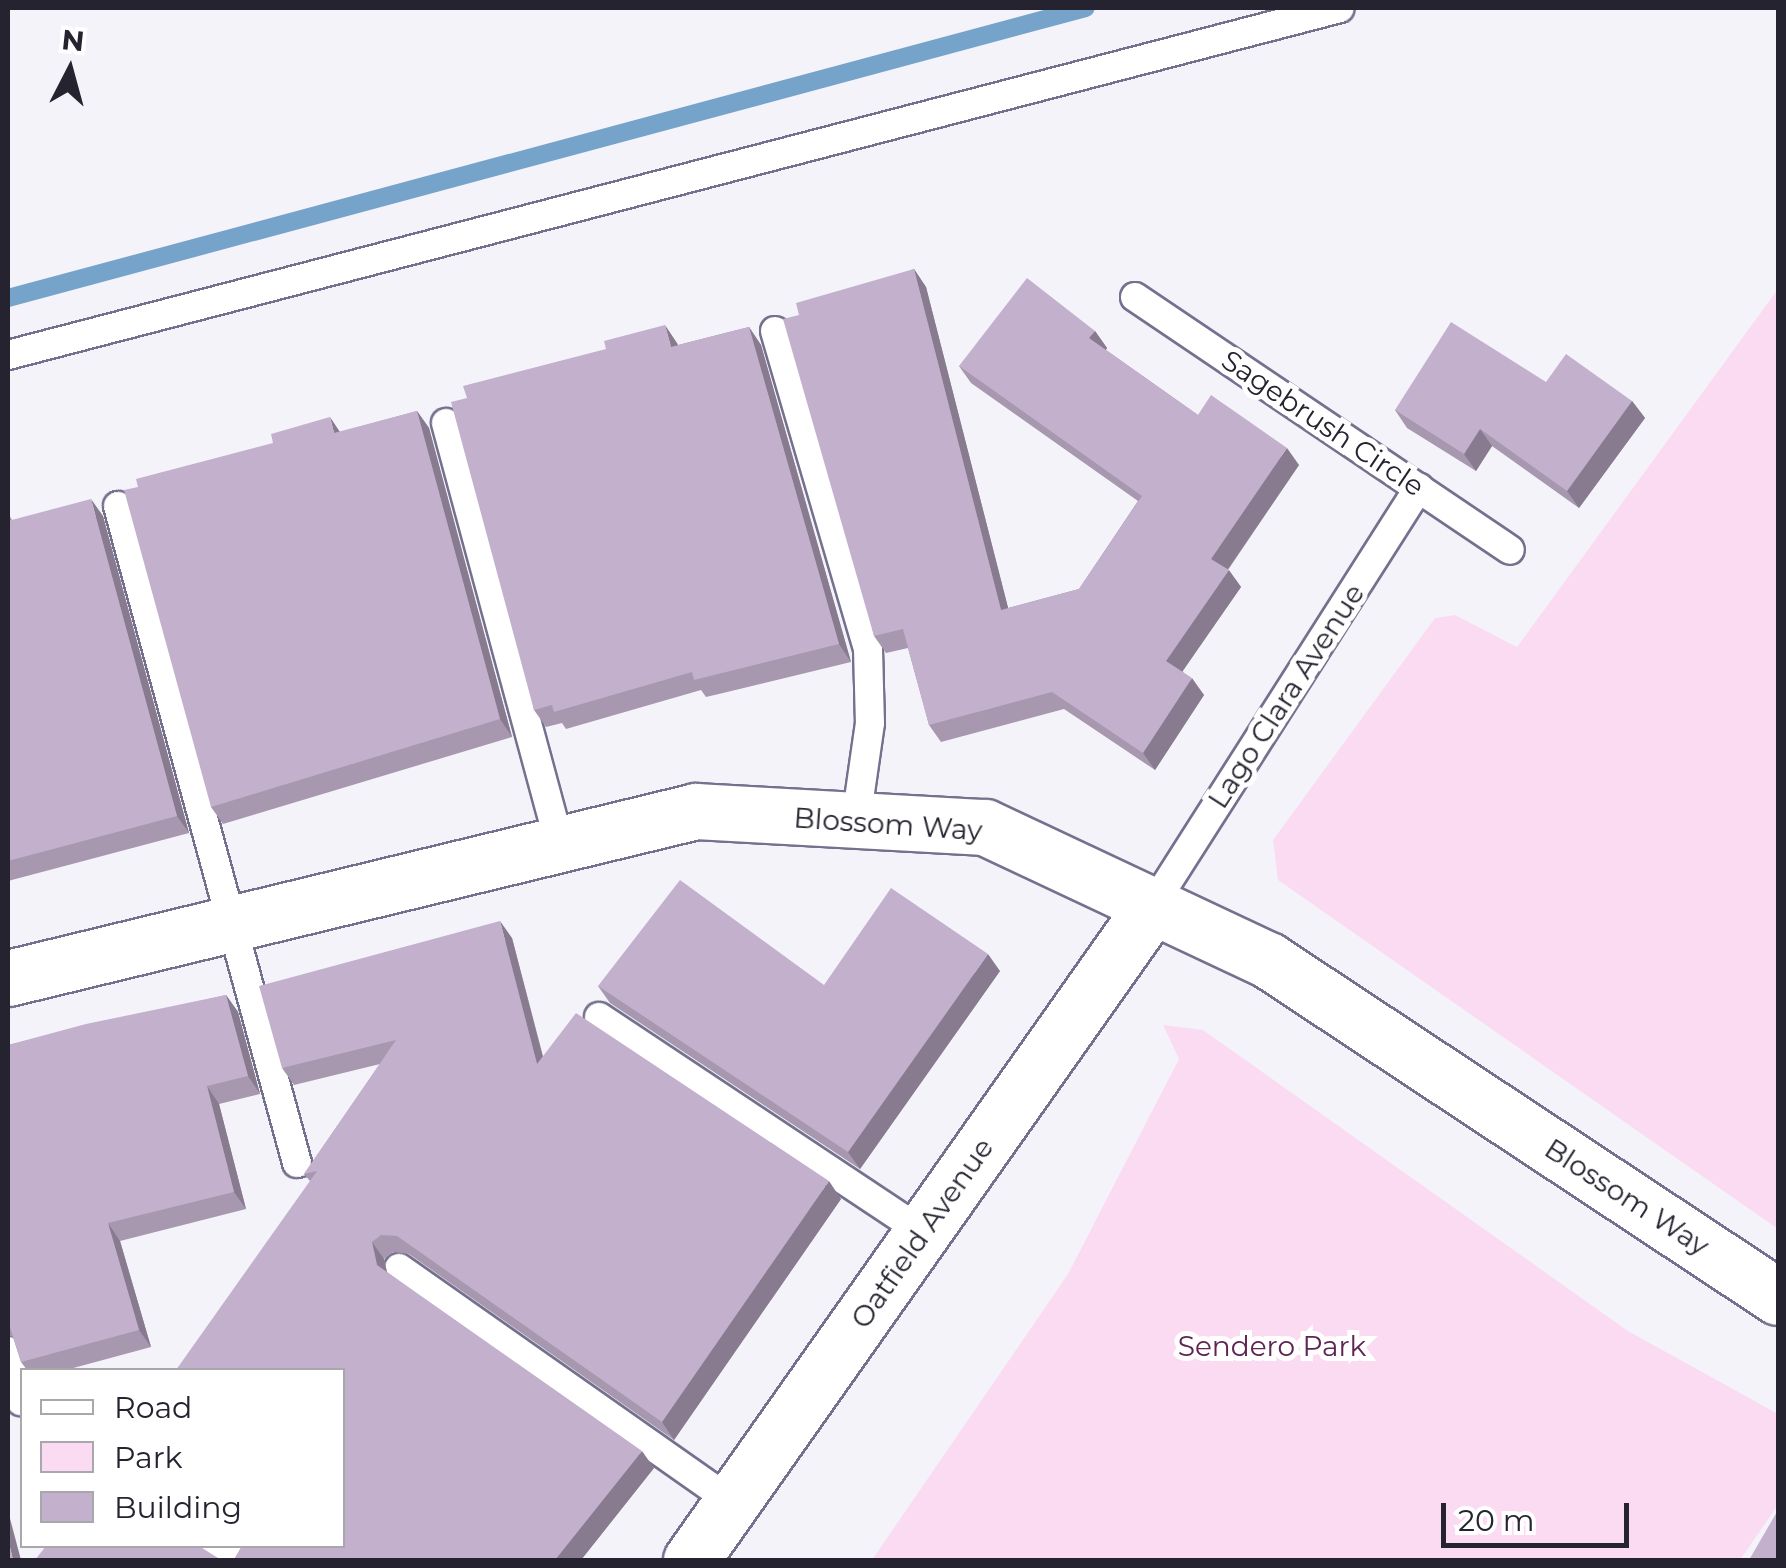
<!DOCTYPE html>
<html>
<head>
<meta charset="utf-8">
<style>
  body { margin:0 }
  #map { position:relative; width:1786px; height:1568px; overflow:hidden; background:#f4f3fa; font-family:Montserrat,sans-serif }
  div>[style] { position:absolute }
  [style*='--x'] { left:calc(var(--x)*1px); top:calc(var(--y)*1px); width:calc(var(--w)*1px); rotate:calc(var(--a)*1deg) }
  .green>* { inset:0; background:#fbdbf1 }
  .stream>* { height:18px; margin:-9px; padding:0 9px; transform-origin:9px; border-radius:9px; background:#76a3c9 }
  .roads { filter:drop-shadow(2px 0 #74718e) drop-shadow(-2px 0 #74718e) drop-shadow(0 2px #74718e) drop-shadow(0 -2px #74718e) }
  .lane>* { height:28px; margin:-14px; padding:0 14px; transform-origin:14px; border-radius:14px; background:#fff }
  .street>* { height:55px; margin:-27.5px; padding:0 27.5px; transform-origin:27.5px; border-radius:27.5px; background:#fff }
  .wall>* { inset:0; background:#a797af }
  .shaded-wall>* { inset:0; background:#887b8f }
  .building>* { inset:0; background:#c2b0cc }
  span { translate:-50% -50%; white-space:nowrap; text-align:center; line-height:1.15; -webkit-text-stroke:10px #fff; paint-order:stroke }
  .street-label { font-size:28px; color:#25232f }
  .park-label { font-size:28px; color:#5e2452 }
  .frame { position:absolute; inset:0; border:10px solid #25232f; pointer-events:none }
  .legend { position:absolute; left:20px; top:1368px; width:325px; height:180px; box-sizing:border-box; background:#fff; border:2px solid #a8a7ac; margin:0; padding:12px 18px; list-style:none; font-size:30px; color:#25232f }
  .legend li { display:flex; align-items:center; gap:20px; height:50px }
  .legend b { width:50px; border:2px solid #a8a7ac }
  .north { position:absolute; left:20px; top:20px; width:100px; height:100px; -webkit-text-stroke:8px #fff; paint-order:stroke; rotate:6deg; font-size:28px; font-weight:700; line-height:40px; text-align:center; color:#25232f }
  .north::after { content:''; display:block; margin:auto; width:35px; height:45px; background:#25232f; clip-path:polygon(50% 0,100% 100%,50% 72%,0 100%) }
  .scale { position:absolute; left:1441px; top:1503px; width:188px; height:45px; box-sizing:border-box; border:5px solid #25232f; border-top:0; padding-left:12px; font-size:30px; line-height:35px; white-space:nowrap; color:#25232f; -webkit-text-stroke:8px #fff; paint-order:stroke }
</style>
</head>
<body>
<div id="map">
  <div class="green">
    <div style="clip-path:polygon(1778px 289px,1778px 1229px,1278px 880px,1273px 840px,1435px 618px,1455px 615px,1517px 647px)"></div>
    <div style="clip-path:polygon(1163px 1025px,1203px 1030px,1628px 1331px,1778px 1414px,1778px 1505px,1740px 1560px,872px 1560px,1068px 1274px,1179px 1059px)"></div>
  </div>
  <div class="stream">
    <div style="--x:8;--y:298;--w:1116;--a:-15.06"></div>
  </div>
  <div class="roads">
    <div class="lane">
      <div style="--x:1135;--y:297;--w:452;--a:34"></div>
      <div style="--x:775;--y:331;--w:331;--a:73.7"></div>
      <div style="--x:868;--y:649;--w:74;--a:88.5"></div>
      <div style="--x:870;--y:723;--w:98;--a:98.2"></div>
      <div style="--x:8;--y:355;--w:1376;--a:-14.6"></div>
      <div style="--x:446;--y:423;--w:438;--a:74.9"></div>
      <div style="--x:118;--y:506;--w:681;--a:74.76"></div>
      <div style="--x:1153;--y:905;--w:495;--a:-57.5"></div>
      <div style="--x:599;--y:1017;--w:389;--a:33.6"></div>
      <div style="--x:399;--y:1268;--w:407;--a:35.1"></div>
      <div style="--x:8;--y:1351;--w:52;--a:75.4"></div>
      <div style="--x:215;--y:1546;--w:27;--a:31"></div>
    </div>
    <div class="street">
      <div style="--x:8;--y:978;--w:708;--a:-13.64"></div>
      <div style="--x:696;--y:811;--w:289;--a:3.2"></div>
      <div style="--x:985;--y:827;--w:313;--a:25.2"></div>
      <div style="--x:1268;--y:960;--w:611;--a:33.46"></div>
      <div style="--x:691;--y:1560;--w:802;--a:-54.8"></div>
    </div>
  </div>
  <div class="wall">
    <div style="clip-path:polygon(914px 269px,926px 287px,1008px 608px,1079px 589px,1138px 501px,971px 383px,959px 366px,1095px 331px,1107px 348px,1106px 350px,1198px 415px,1299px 465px,1228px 570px,1241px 587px,1182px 671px,1204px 695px,1155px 770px,1064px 709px,941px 742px,929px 725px,908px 648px,886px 653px,874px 636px,799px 315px)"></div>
    <div style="clip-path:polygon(749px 327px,761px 345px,851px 662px,706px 697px,701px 690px,566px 729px,562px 723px,546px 727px,534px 710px,467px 398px,677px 343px,678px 345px)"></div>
    <div style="clip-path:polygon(1546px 382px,1632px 401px,1645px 418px,1579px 508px,1492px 446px,1476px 471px,1407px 428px,1395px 410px)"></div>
    <div style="clip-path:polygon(417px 411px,429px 428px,512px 737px,223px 824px,211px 807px,340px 432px)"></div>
    <div style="clip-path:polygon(8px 513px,12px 520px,103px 516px,189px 833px,8px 881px)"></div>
    <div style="clip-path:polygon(512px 938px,543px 1056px,841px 1199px,674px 1440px,409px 1254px,393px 1252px,384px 1259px,387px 1272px,654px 1468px,581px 1560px,35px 1560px,235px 1558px,242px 1546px,310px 1181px,304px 1174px,380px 1064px,294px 1085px,282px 1068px)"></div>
    <div style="clip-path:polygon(1000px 971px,860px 1169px,610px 1003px,598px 986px,824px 985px)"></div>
    <div style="clip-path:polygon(226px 995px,238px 1012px,260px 1094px,219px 1104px,246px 1209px,120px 1241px,151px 1347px,66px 1370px,27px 1370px,21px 1362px,13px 1337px,8px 1335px,8px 1045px)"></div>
  </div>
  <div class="shaded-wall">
    <div style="clip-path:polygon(914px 269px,926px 287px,1013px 627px,1001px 610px)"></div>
    <div style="clip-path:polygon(665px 325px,677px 343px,683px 364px,671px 347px)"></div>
    <div style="clip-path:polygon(749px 327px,761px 345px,851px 662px,839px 644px)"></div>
    <div style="clip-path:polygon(1095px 331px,1107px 348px,1101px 356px,1089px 338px)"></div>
    <div style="clip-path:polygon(1632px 401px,1645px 418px,1579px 508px,1567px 491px)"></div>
    <div style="clip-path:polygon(417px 411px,429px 428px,512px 737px,500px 719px)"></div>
    <div style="clip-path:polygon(330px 417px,342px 435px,334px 433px)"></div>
    <div style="clip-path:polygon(1480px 429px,1492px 446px,1476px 471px,1464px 454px)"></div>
    <div style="clip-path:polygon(1287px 448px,1299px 465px,1223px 576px,1211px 559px)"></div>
    <div style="clip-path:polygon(91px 499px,103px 516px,189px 833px,177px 816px)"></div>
    <div style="clip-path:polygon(1229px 570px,1241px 587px,1178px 678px,1166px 661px)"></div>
    <div style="clip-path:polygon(1192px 678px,1204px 695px,1155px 770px,1143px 753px)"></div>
    <div style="clip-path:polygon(500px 921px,512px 938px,549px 1081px,537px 1064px)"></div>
    <div style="clip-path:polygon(988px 954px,1000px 971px,860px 1169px,848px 1152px)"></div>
    <div style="clip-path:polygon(226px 995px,238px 1012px,260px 1094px,248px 1076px)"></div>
    <div style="clip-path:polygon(207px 1086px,219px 1104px,246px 1209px,234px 1192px)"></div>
    <div style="clip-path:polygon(829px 1181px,841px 1199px,674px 1440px,662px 1422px)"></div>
    <div style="clip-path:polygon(108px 1223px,120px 1241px,151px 1347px,139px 1330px)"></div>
    <div style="clip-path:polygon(372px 1242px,384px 1259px,389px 1282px,377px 1265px)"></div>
    <div style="clip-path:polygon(642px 1451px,654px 1468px,581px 1560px,555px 1560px)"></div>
    <div style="clip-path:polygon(8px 1511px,21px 1560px,13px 1560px,8px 1539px)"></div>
  </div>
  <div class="building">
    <div style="clip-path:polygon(914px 269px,1001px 610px,1079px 589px,1142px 496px,959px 366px,1027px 278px,1095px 331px,1089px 338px,1198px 415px,1211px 395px,1287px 448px,1211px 559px,1229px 570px,1166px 661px,1192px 678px,1143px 753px,1052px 692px,929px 725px,903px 629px,874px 636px,783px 319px,799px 315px,796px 303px)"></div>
    <div style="clip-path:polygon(1451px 322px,1546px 382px,1566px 354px,1632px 401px,1567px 491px,1480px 429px,1464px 454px,1395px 410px)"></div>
    <div style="clip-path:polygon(665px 325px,671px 347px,749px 327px,839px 644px,694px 680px,692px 672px,554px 712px,552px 705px,534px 710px,451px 402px,467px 398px,463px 386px,606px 349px,604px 341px)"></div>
    <div style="clip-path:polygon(417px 411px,500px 719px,211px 807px,124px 490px,138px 487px,136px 479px,273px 443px,271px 434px,330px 417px,334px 433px)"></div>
    <div style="clip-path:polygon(91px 499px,177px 816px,8px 861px,8px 521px)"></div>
    <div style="clip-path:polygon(680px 880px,824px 985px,891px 888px,988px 954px,848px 1152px,598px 986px)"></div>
    <div style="clip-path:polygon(500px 921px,537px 1064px,576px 1013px,829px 1181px,662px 1422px,397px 1236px,381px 1235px,372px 1242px,377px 1265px,642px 1451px,555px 1560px,35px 1560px,46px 1546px,199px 1546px,218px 1558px,235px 1558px,242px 1546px,342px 1546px,342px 1370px,176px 1370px,317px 1171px,304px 1174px,396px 1040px,282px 1068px,259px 986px)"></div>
    <div style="clip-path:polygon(226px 995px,248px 1076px,207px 1086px,234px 1192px,108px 1223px,139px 1330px,21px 1362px,8px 1321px,8px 1045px,86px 1024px)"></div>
    <div style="clip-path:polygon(1778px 1510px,1778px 1560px,1749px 1560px)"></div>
    <div style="clip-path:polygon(8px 1539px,13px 1560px,8px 1560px)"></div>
  </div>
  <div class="street-label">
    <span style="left:1323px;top:423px;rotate:34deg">Sagebrush Circle</span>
    <span style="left:1286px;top:696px;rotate:-57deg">Lago Clara Avenue</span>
    <span style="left:888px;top:824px;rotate:4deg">Blossom Way</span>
    <span style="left:1627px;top:1197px;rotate:33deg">Blossom Way</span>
    <span style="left:922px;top:1233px;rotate:-55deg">Oatfield Avenue</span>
  </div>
  <div class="park-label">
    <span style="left:1272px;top:1346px">Sendero Park</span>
  </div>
  <div class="frame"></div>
  <ul class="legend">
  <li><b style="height:12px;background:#fff"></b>Road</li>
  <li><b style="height:28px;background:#fbdbf1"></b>Park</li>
  <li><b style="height:28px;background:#c2b0cc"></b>Building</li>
  </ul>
  <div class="north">N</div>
  <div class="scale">20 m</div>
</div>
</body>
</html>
